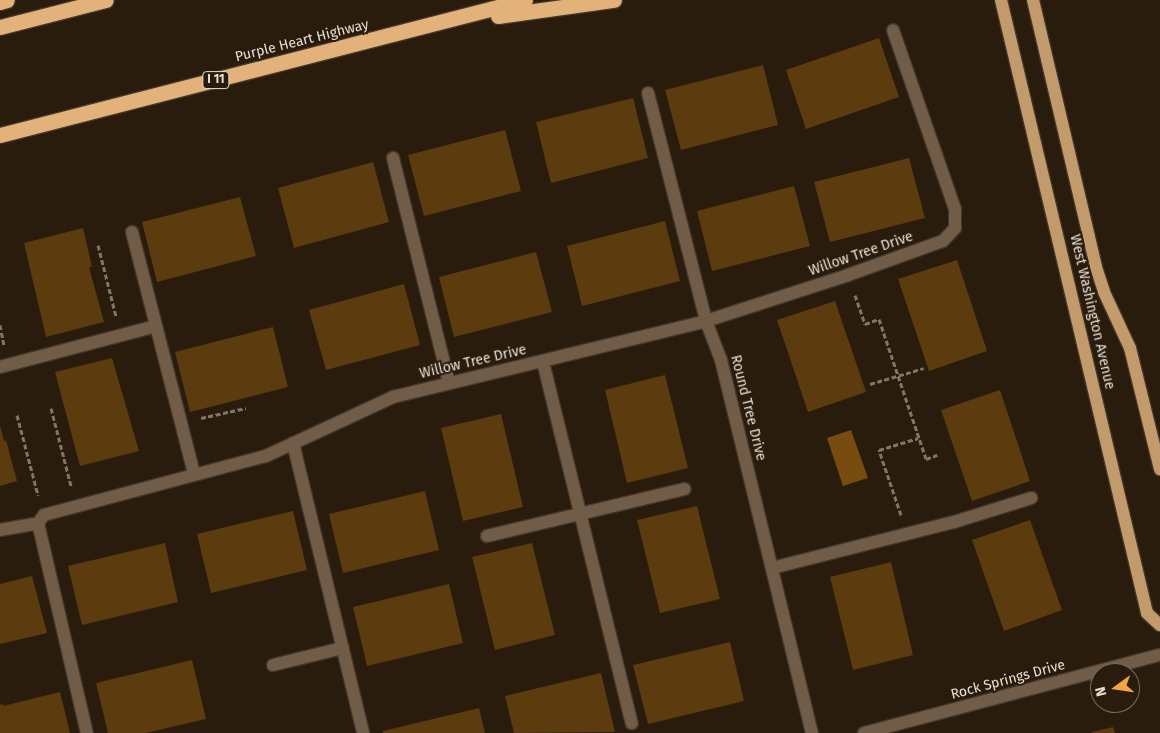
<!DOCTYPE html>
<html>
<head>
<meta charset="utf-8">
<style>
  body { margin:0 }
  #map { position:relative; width:1160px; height:733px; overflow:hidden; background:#291c0d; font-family:"Fira Sans",sans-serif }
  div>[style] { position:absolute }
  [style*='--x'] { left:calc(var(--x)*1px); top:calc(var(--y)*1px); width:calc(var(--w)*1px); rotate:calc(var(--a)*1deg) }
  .water>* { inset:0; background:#774c0e }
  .building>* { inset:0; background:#5c3b0e }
  .path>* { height:3px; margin-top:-1.5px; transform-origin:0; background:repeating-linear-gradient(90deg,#807568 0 5px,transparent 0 7.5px) }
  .roads { filter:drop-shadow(1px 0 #443729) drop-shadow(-1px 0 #443729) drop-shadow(0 1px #443729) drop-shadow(0 -1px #443729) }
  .minor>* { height:12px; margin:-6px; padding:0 6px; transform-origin:6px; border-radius:6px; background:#705c47 }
  .major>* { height:12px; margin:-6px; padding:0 6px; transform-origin:6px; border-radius:6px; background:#c39a6c }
  .highway>* { height:15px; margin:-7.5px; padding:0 7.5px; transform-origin:7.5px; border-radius:7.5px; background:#e3b27a }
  span { translate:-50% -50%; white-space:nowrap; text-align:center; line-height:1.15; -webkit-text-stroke:4px #291c0d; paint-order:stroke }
  .shield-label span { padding:1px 4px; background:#291c0d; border:1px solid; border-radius:4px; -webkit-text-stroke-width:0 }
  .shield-label { font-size:12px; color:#e8dfd5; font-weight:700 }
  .street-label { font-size:14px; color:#e8dfd5 }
  .north { position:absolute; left:1090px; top:663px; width:50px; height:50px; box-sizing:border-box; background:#291c0d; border:1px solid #756a5d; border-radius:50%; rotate:256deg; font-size:14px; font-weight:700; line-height:20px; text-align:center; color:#e8dfd5 }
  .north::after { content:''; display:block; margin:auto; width:18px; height:22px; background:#f2a541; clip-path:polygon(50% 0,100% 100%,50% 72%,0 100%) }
</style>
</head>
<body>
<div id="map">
  <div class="water">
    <div style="clip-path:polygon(851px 430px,868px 478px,843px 486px,827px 438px)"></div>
  </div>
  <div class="building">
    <div style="clip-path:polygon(879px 38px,899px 97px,806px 129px,786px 70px)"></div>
    <div style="clip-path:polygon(763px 65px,778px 125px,681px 150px,665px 90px)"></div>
    <div style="clip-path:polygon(633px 98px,648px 158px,551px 183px,536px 122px)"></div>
    <div style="clip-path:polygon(505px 130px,521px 191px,424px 216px,408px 155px)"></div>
    <div style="clip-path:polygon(909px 158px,925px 218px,830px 242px,814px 182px)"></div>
    <div style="clip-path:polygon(373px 162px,389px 222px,294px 248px,278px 188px)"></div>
    <div style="clip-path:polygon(794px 186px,810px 246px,712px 271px,697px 211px)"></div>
    <div style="clip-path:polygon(240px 197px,256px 256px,157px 282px,142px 222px)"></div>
    <div style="clip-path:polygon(665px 221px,680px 281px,582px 306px,567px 246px)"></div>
    <div style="clip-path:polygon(83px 228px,92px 267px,89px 267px,104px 322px,46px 337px,24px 243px)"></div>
    <div style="clip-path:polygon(536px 252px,552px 312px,454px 337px,439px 277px)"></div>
    <div style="clip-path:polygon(957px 260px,987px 351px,929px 371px,898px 279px)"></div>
    <div style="clip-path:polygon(404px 284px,420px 345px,326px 370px,309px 310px)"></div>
    <div style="clip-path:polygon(835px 301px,866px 392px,808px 412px,777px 320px)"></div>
    <div style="clip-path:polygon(273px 327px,288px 387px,190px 412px,175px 352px)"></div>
    <div style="clip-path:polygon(112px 358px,139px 451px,80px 466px,55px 372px)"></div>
    <div style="clip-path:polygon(665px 375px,688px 468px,627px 483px,605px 390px)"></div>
    <div style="clip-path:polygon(1000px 390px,1030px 481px,972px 501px,941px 410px)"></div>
    <div style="clip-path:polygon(501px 414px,523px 507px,463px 521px,441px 428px)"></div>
    <div style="clip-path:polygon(0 426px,4px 441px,6px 440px,17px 481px,0 486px)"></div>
    <div style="clip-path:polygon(425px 491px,439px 550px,343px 573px,329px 514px)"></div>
    <div style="clip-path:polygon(697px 506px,720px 599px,660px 613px,637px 520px)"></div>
    <div style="clip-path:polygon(293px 511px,307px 570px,211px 593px,197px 534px)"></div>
    <div style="clip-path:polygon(1030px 520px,1062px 610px,1004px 631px,972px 540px)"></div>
    <div style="clip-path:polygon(165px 543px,178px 602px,82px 625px,68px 566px)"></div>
    <div style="clip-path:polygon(532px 543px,555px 635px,495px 650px,472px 557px)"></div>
    <div style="clip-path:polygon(891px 562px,913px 655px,853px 670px,830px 577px)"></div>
    <div style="clip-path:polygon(32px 576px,47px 633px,0 644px,0 584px)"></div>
    <div style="clip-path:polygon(449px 584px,463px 643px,367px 666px,353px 607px)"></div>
    <div style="clip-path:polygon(730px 642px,744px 701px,648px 724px,633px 665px)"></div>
    <div style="clip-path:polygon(192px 660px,206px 719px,146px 733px,108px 733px,96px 683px)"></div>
    <div style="clip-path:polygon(601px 673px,615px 732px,514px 733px,505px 696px)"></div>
    <div style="clip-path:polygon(60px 692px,70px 733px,0 733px,0 705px,3px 704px,3px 706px)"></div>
    <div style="clip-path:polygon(479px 708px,485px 733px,383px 733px,383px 731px)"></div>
    <div style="clip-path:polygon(1113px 727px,1115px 733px,1092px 733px,1092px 732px)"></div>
  </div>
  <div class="path">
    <div style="--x:98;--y:245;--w:73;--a:75.8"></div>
    <div style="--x:855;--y:295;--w:31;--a:71"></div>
    <div style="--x:865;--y:324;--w:15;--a:-20"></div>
    <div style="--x:879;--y:319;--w:148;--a:71.4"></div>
    <div style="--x:926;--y:459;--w:12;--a:-20"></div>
    <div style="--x:0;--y:325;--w:20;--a:79"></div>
    <div style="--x:870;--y:384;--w:56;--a:-16.5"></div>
    <div style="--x:51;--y:408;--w:81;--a:75.6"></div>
    <div style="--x:17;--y:415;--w:83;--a:75.3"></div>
    <div style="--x:201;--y:418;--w:46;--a:-12.5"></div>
    <div style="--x:901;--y:515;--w:69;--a:-108.7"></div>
    <div style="--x:879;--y:450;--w:41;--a:-17.1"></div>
  </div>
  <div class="roads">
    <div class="minor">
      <div style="--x:648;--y:93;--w:235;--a:75.7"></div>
      <div style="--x:706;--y:321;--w:42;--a:69"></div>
      <div style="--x:721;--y:360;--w:384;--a:76.3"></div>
      <div style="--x:393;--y:158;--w:231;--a:76"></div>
      <div style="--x:132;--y:232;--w:250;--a:75.6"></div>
      <div style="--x:543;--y:362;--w:372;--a:76.2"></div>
      <div style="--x:0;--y:367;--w:161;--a:-14.7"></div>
      <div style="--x:293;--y:443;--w:298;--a:76.4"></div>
      <div style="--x:38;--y:523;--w:216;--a:76.9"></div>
      <div style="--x:0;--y:530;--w:39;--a:-10"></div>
      <div style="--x:38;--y:523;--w:10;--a:-53"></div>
      <div style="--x:44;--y:515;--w:230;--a:-14.9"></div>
      <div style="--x:266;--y:456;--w:140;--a:-24.9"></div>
      <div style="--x:393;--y:397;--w:322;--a:-13.6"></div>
      <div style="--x:706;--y:321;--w:149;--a:-17.9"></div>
      <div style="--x:848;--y:275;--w:101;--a:-19.7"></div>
      <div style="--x:943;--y:241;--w:18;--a:-47"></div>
      <div style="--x:955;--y:228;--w:19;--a:-90"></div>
      <div style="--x:955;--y:209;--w:189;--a:-109.1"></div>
      <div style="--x:487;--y:536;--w:203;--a:-13.4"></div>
      <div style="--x:772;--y:568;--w:188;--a:-14.2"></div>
      <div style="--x:954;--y:522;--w:81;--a:-17.3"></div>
      <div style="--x:273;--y:665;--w:72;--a:-13.7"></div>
      <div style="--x:864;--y:733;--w:306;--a:-14.8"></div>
    </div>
    <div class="major">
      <div style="--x:1001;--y:0;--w:630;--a:76.6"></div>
      <div style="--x:1147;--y:613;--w:18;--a:43"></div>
      <div style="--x:1033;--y:0;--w:274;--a:76.7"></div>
      <div style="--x:1096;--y:267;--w:26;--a:72"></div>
      <div style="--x:1104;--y:292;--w:62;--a:65.1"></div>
      <div style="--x:1130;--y:348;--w:125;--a:76.1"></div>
    </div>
    <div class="highway">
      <div style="--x:0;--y:2;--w:7;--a:-16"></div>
      <div style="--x:498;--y:16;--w:117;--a:-7.9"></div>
      <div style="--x:0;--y:27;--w:109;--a:-14.3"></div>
      <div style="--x:0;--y:135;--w:542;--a:-14.42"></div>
    </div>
  </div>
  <div class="shield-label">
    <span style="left:216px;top:80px">I 11</span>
  </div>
  <div class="street-label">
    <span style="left:302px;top:41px;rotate:-14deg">Purple Heart Highway</span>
    <span style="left:861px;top:254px;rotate:-19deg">Willow Tree Drive</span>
    <span style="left:1092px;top:312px;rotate:77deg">West Washington Avenue</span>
    <span style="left:473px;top:362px;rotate:-13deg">Willow Tree Drive</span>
    <span style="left:748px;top:408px;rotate:76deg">Round Tree Drive</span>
    <span style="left:1008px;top:680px;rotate:-15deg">Rock Springs Drive</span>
  </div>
  <div class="north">N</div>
</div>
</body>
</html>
